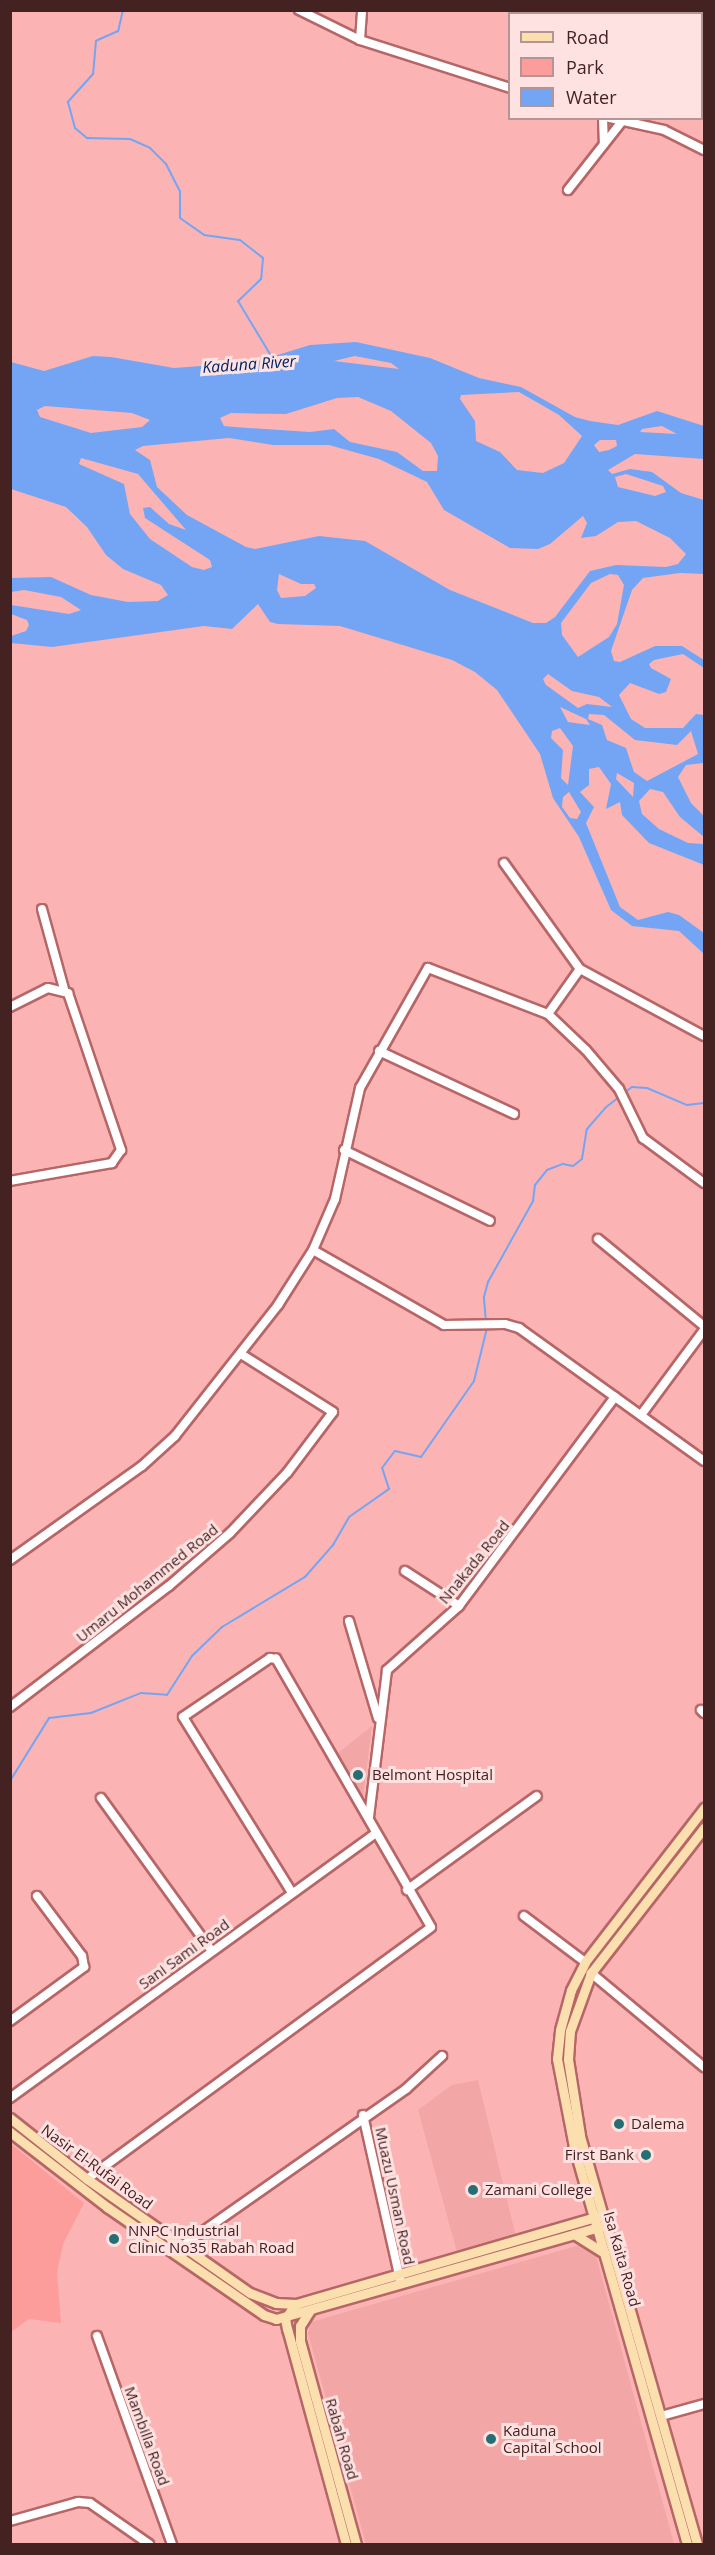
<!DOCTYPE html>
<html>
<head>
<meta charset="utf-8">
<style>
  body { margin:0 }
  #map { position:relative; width:715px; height:2555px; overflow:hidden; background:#fbb4b3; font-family:"Open Sans",sans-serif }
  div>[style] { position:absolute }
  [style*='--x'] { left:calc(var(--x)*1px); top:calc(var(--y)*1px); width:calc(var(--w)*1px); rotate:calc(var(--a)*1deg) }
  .built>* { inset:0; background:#f2a6a5 }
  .green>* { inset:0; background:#fc9d9c }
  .water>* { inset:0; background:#74a5f5 }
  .stream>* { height:2px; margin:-1px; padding:0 1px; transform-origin:1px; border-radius:1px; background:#74a5f5 }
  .roads { filter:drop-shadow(2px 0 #b76667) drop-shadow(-2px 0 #b76667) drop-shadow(0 2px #b76667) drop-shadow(0 -2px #b76667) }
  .minor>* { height:8px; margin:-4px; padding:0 4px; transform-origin:4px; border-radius:4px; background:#fff }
  .major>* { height:9px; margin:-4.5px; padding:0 4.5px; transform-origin:4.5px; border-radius:4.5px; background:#fbdfaf }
  .dots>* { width:16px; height:16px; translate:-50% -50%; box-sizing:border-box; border:3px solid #fee2e1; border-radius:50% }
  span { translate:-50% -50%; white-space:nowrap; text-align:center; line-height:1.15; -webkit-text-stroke:6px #fee2e1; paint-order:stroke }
  .street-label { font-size:15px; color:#422 }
  .poi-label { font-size:15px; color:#422 }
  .left { translate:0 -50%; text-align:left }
  .right { translate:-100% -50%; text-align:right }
  .water-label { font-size:16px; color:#012663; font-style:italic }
  .frame { position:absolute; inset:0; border:12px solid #422; pointer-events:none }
  .legend { position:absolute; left:508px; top:12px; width:195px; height:108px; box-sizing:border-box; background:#fee2e1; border:2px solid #b49595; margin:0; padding:8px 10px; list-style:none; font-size:18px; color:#422 }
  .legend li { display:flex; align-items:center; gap:12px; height:30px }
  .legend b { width:30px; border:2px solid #b49595 }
</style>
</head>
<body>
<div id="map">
  <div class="built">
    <div style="clip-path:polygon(372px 1726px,363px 1797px,338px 1753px)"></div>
    <div style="clip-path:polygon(478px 2080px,516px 2237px,457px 2252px,418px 2110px,452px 2085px)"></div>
    <div style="clip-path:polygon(580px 2245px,596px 2256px,674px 2544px,366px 2544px,308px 2333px,311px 2322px)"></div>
  </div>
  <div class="green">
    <div style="clip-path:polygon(11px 2144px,84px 2203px,63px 2244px,57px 2273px,61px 2323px,29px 2319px,11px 2332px)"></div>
  </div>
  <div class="water">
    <div style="clip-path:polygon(evenodd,356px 342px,430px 358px,479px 378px,521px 387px,575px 417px,590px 421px,618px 425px,657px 411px,704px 426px,704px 459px,635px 454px,608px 470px,612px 474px,630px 469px,652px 472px,681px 493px,704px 500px,704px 574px,680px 573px,643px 578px,632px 590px,611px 651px,614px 661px,620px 662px,655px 646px,682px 646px,704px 660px,704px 668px,683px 654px,654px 660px,649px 664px,651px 668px,671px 679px,666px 692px,659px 694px,630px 683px,619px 695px,631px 719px,645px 728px,683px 728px,696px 714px,704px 715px,704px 763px,686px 765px,678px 777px,691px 803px,704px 816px,704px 837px,680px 817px,663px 792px,650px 789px,639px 801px,642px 814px,659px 829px,688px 843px,704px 844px,704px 865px,649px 843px,622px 815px,620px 802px,606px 809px,611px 784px,599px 767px,589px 769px,589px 785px,580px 792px,594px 807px,586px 823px,620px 907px,638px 920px,668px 912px,679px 915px,704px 933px,704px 954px,679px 931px,632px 926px,611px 910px,579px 837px,553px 798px,540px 754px,497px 690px,475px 672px,452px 660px,340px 626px,278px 624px,270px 622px,258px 604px,232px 629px,204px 626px,52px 647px,11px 643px,11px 636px,26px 631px,29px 625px,27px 620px,11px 614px,11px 605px,69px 614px,81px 610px,61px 597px,24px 590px,11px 592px,11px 578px,51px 577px,91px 595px,128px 602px,158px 601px,168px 595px,161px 585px,123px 569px,106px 555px,87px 527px,66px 507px,11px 489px,11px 362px,44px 371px,93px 356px,111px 357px,174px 368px,255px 362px,310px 345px,356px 342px,355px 356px,391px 363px,399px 369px,334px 361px,355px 356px,356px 342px,519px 392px,559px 415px,582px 436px,564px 463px,543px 473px,517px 470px,500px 452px,476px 441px,475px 421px,460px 399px,461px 395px,519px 392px,356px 342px,358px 397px,391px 411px,431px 443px,438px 456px,437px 471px,423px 471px,397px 452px,350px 442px,334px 429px,310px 432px,234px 427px,224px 426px,220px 418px,231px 413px,286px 414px,337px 398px,358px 397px,356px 342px,45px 406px,132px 413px,150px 420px,142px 427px,91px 433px,40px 417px,37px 410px,45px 406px,356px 342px,662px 426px,677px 434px,640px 432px,642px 429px,662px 426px,356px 342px,229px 438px,273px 445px,329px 445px,379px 459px,427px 482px,444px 510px,510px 548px,538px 549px,550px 544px,583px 516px,587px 523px,581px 538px,596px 536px,618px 522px,636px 521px,670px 538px,686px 554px,678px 564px,666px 567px,616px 565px,590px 571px,555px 617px,546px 623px,533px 623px,450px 590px,365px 541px,319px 536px,255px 549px,246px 547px,187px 515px,157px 487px,150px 460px,135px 450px,143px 446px,229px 438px,356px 342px,616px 440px,617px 446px,609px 450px,599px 452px,594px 445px,600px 440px,616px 440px,356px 342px,81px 458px,138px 474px,186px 530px,169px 524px,150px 507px,143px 508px,145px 518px,210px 560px,212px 567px,204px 570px,192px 567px,150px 539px,130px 514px,124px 484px,79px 464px,81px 458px,356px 342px,626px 474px,663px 486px,666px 492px,655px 496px,618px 487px,615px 477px,626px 474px,356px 342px,279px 574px,301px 584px,314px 584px,316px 588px,305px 596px,281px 598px,277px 590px,279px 574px,356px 342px,610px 574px,618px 575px,624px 585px,617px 624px,609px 637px,578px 657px,562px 635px,561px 623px,591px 583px,610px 574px,356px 342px,548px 674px,572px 691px,599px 697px,612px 707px,587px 704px,578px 708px,546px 685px,543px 679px,548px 674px,356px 342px,560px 707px,586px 719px,590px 725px,568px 722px,560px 707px,356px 342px,589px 714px,604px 715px,635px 740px,677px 745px,691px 731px,698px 754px,647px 781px,634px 772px,626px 748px,607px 740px,602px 725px,588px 719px,589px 714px,356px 342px,560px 728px,573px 746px,568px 785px,561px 778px,563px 750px,551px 738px,552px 731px,560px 728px,356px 342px,617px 773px,634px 783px,633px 797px,616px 779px,617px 773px,356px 342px,569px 792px,581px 812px,577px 819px,570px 818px,562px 807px,563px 797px,569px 792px)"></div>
  </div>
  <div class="stream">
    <div style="--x:123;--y:10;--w:22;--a:103"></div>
    <div style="--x:118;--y:31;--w:24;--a:156"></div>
    <div style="--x:96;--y:41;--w:33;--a:95"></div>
    <div style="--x:93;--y:74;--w:38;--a:132"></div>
    <div style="--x:68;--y:102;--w:27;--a:75"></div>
    <div style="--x:75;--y:128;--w:16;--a:40"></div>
    <div style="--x:87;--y:138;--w:43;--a:1.3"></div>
    <div style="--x:130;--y:139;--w:22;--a:24"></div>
    <div style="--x:150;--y:148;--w:23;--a:45"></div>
    <div style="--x:166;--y:164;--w:30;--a:63"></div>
    <div style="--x:180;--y:191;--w:27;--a:90"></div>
    <div style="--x:180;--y:218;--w:29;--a:35"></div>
    <div style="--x:204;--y:235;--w:36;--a:8"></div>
    <div style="--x:240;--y:240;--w:29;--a:38"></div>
    <div style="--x:263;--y:258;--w:21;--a:95"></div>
    <div style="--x:261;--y:279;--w:32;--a:136"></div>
    <div style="--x:238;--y:301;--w:68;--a:58.9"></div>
    <div style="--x:486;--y:1322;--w:25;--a:-95"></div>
    <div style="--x:484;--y:1297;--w:16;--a:-75"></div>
    <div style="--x:488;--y:1282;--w:93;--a:-60.9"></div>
    <div style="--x:533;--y:1201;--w:16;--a:-83"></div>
    <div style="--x:535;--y:1185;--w:19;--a:-51"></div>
    <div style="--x:547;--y:1170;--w:17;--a:-21"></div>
    <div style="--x:563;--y:1164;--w:10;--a:11"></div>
    <div style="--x:573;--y:1166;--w:11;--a:-38"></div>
    <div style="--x:582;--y:1159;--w:30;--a:-81"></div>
    <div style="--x:587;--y:1129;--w:28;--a:-49"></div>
    <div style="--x:605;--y:1108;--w:34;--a:-38"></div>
    <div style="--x:632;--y:1087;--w:15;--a:4"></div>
    <div style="--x:647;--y:1088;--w:43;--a:23"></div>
    <div style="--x:687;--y:1105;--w:17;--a:-7"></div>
    <div style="--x:10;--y:1781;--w:74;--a:-58.2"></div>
    <div style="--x:49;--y:1718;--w:42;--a:-6.8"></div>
    <div style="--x:91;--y:1713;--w:54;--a:-21.8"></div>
    <div style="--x:141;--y:1693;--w:26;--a:4"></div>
    <div style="--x:167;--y:1695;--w:46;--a:-57.3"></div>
    <div style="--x:192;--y:1656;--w:42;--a:-44"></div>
    <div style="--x:222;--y:1627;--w:97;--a:-31.1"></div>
    <div style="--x:305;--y:1577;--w:43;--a:-48.8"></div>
    <div style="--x:333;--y:1545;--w:32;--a:-60"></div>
    <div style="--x:349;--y:1517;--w:49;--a:-35"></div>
    <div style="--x:389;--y:1489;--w:22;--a:-108"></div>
    <div style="--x:382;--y:1468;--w:21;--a:-53"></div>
    <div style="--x:395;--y:1451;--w:27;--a:13"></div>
    <div style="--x:421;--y:1457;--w:93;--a:-55.1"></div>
    <div style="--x:474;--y:1381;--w:55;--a:-76.2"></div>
  </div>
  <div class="roads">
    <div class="minor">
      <div style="--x:299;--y:10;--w:68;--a:26.2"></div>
      <div style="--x:360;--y:40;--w:157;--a:17.7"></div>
      <div style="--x:536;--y:10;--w:4;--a:76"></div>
      <div style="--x:612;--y:10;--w:4;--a:90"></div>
      <div style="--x:702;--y:37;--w:4;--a:-56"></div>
      <div style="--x:360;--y:40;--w:30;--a:-86"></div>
      <div style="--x:702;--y:72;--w:2;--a:27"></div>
      <div style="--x:603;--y:118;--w:26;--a:88"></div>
      <div style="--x:610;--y:118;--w:55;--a:12.5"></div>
      <div style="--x:664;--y:130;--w:45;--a:26.6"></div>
      <div style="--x:568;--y:190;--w:89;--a:-51.8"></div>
      <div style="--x:504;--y:863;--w:130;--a:54.4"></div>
      <div style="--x:580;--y:969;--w:141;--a:28.4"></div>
      <div style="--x:42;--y:909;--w:83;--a:74.6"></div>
      <div style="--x:10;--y:1007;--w:42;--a:-26.6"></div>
      <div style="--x:48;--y:988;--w:21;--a:14"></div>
      <div style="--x:68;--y:993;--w:166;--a:71.3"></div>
      <div style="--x:121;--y:1150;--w:16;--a:125"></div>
      <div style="--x:112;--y:1163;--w:104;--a:170"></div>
      <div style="--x:548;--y:1014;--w:55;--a:-54.6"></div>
      <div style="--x:379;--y:1051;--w:149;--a:25"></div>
      <div style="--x:344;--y:1150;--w:162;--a:25.9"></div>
      <div style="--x:598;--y:1239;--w:137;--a:39.4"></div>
      <div style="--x:313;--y:1250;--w:151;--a:29.8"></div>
      <div style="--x:444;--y:1325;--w:61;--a:-0.9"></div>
      <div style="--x:505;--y:1324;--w:15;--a:16"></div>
      <div style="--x:519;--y:1328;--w:228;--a:35.7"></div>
      <div style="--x:641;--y:1415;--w:106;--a:-53.5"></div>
      <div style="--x:10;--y:1560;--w:162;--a:-35.5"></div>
      <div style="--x:142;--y:1466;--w:45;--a:-42.3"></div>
      <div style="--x:175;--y:1436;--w:167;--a:-51.8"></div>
      <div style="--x:278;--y:1305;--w:65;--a:-57.5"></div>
      <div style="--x:313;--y:1250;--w:56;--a:-66.7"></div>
      <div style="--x:335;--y:1199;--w:114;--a:-77.3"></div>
      <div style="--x:360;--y:1088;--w:138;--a:-60.5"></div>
      <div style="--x:428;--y:968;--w:129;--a:21"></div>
      <div style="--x:548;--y:1014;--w:52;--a:43.5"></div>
      <div style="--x:586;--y:1050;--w:51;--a:49.8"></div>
      <div style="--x:619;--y:1089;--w:55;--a:63.9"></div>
      <div style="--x:643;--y:1138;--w:76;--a:36.4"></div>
      <div style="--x:405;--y:1571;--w:64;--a:32.9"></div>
      <div style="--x:349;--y:1621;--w:101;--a:73.4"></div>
      <div style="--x:10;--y:1707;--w:200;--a:-37.3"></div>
      <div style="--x:169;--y:1586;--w:81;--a:-41"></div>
      <div style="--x:230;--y:1533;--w:83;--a:-46.5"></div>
      <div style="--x:287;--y:1473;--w:76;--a:-53"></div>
      <div style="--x:333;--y:1412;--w:109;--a:-147.8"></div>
      <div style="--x:701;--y:1710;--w:4;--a:45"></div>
      <div style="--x:101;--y:1798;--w:188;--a:54.1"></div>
      <div style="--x:369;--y:1817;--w:148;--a:-83"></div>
      <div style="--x:387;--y:1670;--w:96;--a:-41.6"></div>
      <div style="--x:459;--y:1606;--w:261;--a:-53.3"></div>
      <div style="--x:407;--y:1890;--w:160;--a:-35.9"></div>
      <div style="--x:524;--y:1916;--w:76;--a:37"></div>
      <div style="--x:591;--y:1973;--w:147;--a:39.8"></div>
      <div style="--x:10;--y:2021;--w:92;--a:-36.1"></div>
      <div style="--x:84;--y:1967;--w:11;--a:-100"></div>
      <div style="--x:82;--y:1956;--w:75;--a:-126.9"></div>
      <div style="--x:10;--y:2098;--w:450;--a:-35.9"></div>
      <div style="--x:363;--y:2115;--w:172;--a:77.3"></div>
      <div style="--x:87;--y:2179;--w:426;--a:-36.2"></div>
      <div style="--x:431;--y:1927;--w:310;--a:-120"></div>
      <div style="--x:276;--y:1659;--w:6;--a:-171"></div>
      <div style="--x:270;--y:1658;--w:105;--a:145.9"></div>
      <div style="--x:183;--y:1717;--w:207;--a:58.2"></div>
      <div style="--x:182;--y:2246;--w:274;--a:-35"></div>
      <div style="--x:406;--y:2089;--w:49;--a:-42.5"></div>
      <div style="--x:97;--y:2336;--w:221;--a:70.2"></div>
      <div style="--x:661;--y:2416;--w:45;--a:-15.6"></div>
      <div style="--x:10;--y:2521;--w:71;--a:-15.6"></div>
      <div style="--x:78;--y:2502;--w:12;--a:5"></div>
      <div style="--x:90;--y:2503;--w:72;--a:34.8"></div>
    </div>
    <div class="major">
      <div style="--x:10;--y:2118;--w:98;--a:38.4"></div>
      <div style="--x:87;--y:2179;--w:199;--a:35"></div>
      <div style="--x:250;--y:2293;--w:28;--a:21"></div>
      <div style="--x:276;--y:2303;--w:20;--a:3"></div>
      <div style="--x:10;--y:2132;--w:123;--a:37.7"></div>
      <div style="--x:107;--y:2207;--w:191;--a:34.5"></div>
      <div style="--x:264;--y:2315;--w:13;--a:18"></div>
      <div style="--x:276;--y:2319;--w:340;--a:-15.9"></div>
      <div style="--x:574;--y:2234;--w:36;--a:32"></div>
      <div style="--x:310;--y:2310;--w:19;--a:122"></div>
      <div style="--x:300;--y:2326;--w:15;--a:90"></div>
      <div style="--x:300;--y:2341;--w:211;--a:74.6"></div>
      <div style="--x:346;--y:2544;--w:223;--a:-105.3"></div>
      <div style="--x:287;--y:2329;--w:10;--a:-101"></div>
      <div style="--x:285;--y:2319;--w:12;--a:-55"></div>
      <div style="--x:292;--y:2309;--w:6;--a:-51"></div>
      <div style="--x:296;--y:2304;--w:315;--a:-16.2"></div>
      <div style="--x:687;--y:2544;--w:413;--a:-105.9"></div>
      <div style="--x:574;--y:2147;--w:90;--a:-100.9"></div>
      <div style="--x:557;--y:2059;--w:29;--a:-84"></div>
      <div style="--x:560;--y:2030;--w:41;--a:-74.6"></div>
      <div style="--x:571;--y:1990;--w:31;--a:-63"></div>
      <div style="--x:585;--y:1962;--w:195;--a:-52.3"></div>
      <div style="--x:697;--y:2544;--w:425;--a:-106"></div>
      <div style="--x:580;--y:2135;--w:77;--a:-99"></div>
      <div style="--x:568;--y:2059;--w:28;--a:-86"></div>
      <div style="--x:570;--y:2031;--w:62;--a:-70.1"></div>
      <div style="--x:591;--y:1973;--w:184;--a:-52.1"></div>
    </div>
  </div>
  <div class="dots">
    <div style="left:358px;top:1775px;background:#246f73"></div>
    <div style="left:619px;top:2124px;background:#246f73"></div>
    <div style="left:646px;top:2155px;background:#246f73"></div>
    <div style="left:473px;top:2190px;background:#246f73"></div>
    <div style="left:114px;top:2239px;background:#246f73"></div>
    <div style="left:491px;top:2439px;background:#246f73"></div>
  </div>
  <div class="street-label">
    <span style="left:474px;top:1562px;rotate:-51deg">Nnakada Road</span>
    <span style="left:147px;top:1583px;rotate:-39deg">Umaru Mohammed Road</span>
    <span style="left:184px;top:1954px;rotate:-36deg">Sani Sami Road</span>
    <span style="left:97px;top:2167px;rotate:36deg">Nasir El-Rufai Road</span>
    <span style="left:395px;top:2196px;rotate:78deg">Muazu Usman Road</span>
    <span style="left:622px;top:2259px;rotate:74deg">Isa Kaita Road</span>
    <span style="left:147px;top:2436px;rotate:70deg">Mambilla Road</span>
    <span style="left:342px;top:2439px;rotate:74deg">Rabah Road</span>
  </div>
  <div class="poi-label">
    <span class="left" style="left:372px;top:1775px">Belmont Hospital</span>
    <span class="left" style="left:631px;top:2124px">Dalema</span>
    <span class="right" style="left:634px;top:2155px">First Bank</span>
    <span class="left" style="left:485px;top:2190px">Zamani College</span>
    <span class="left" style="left:128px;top:2239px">NNPC Industrial<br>Clinic No35 Rabah Road</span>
    <span class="left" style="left:503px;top:2439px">Kaduna<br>Capital School</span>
  </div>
  <div class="water-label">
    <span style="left:249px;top:364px;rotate:-4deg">Kaduna River</span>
  </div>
  <div class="frame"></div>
  <ul class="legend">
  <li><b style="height:8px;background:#fbdfaf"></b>Road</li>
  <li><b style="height:16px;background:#fc9d9c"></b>Park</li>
  <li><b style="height:16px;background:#74a5f5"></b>Water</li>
  </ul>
</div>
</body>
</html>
